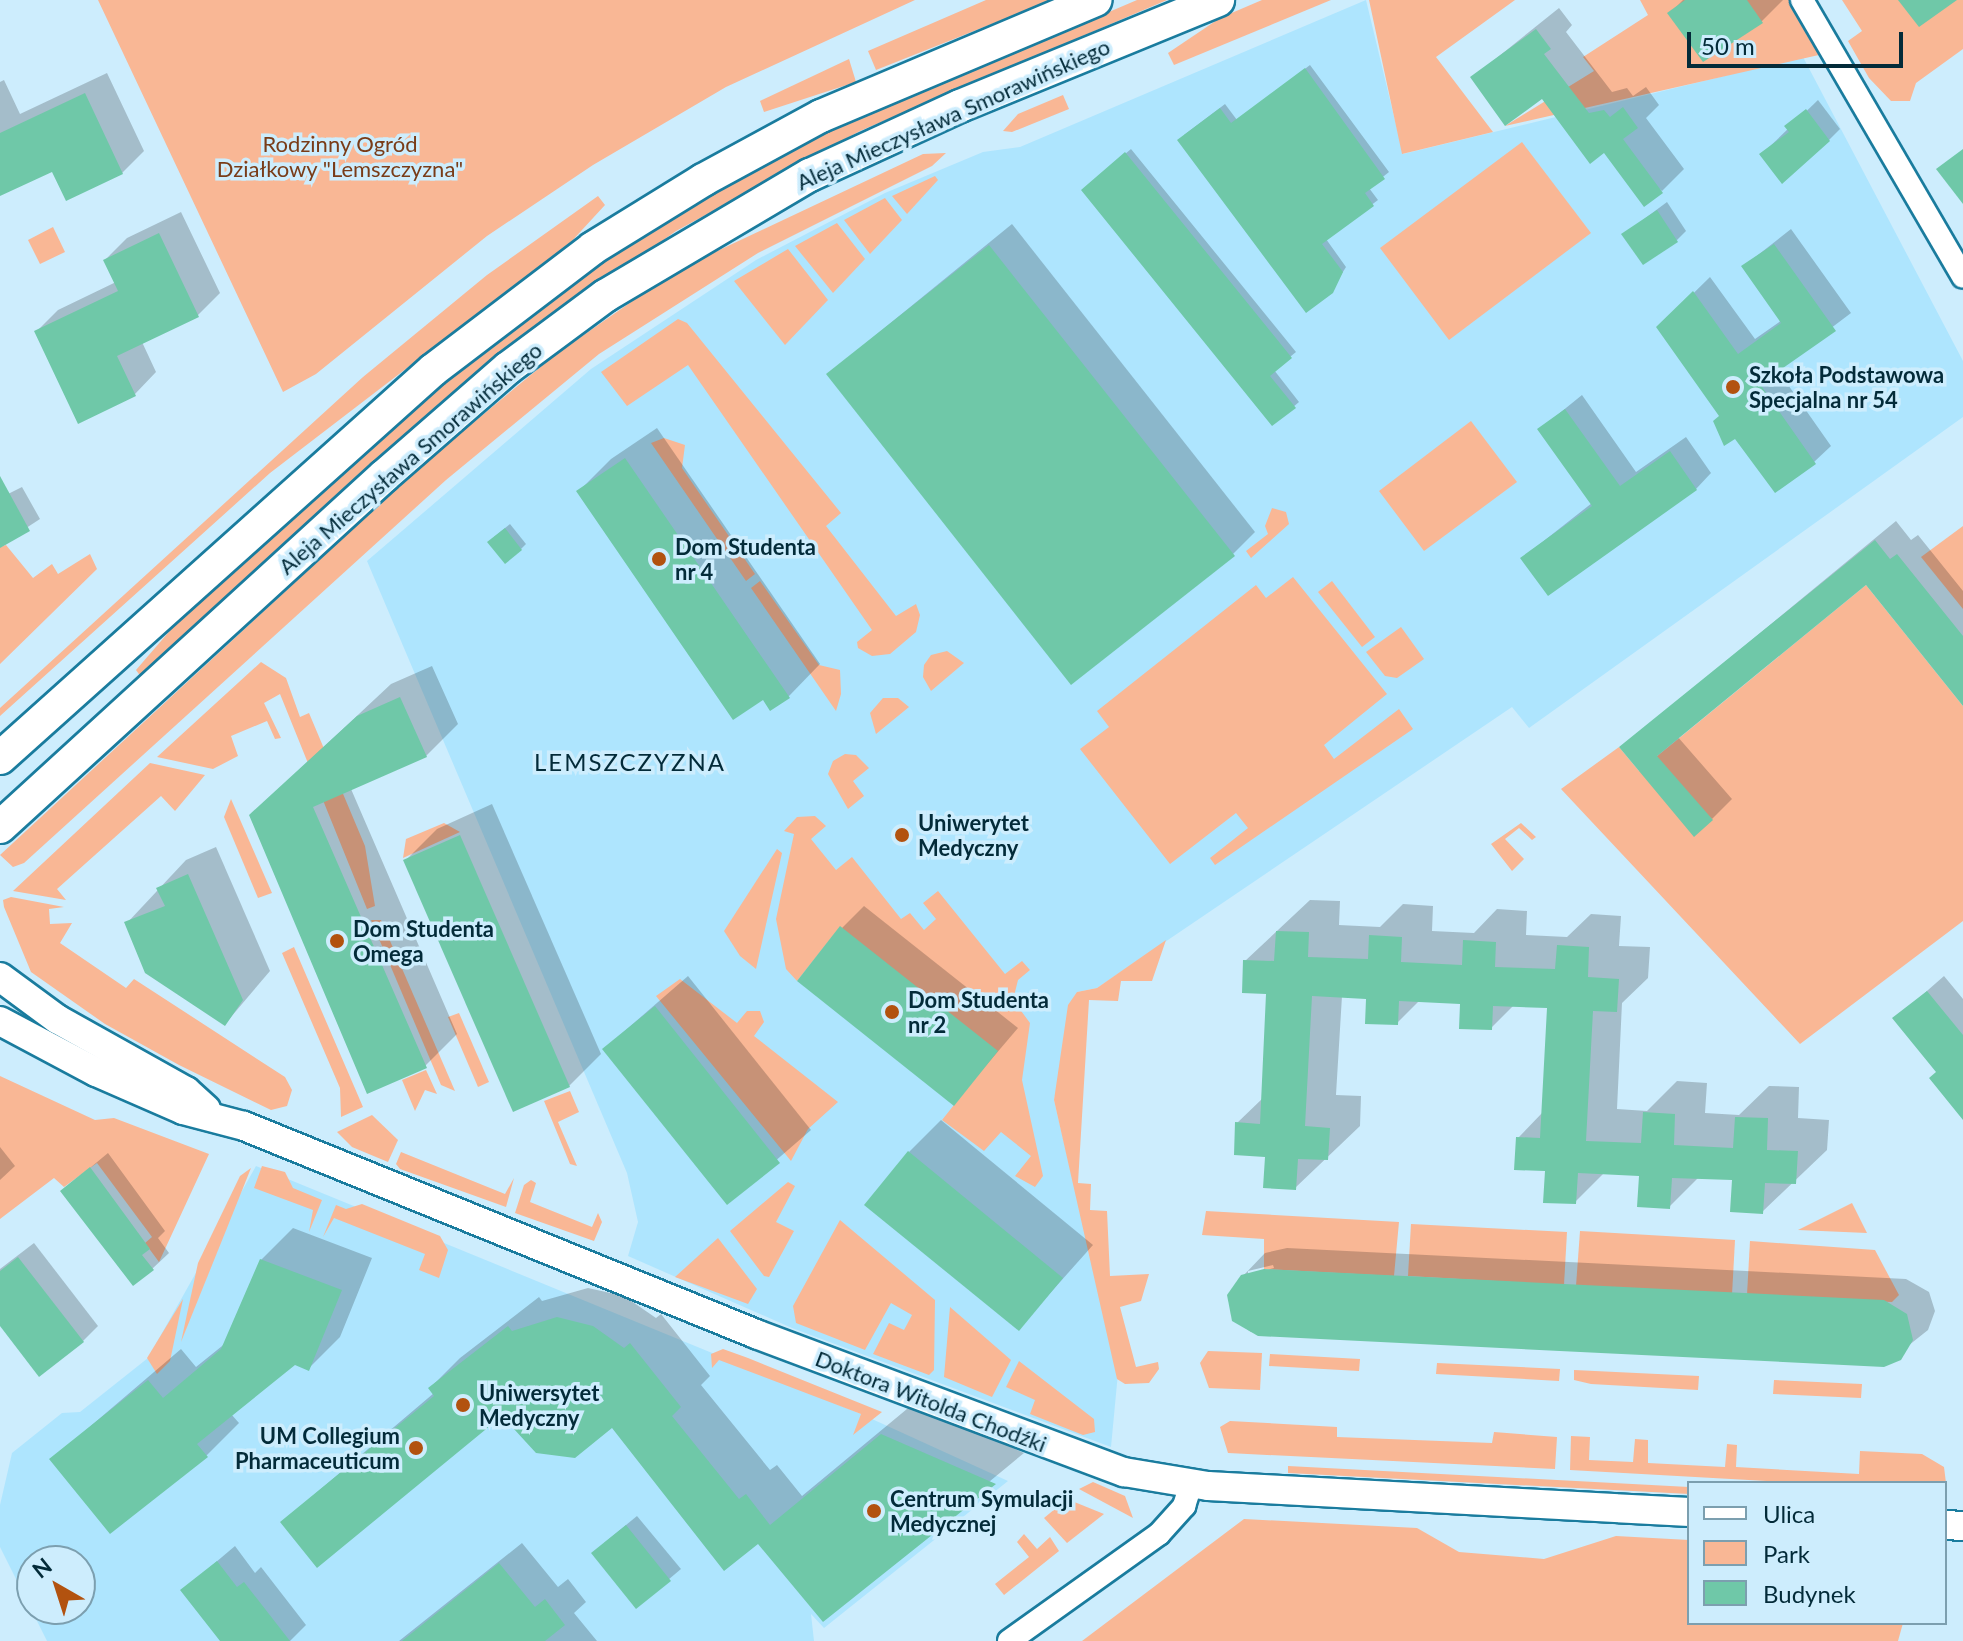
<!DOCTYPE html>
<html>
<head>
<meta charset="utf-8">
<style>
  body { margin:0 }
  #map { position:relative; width:1963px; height:1641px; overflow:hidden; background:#cdedfd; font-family:Lato,sans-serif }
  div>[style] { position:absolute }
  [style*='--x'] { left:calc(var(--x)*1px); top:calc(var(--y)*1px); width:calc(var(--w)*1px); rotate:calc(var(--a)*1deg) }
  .built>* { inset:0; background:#aee5fe }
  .green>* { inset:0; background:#f9b795 }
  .shadow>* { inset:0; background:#0003 }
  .building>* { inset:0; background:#6fc8a8 }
  .roads { filter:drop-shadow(2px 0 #1a7c9e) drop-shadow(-2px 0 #1a7c9e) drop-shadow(0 2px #1a7c9e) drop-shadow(0 -2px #1a7c9e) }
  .minor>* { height:22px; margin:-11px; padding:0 11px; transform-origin:11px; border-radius:11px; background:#fff }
  .tertiary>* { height:28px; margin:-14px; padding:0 14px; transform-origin:14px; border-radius:14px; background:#fff }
  .secondary>* { height:32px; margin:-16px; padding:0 16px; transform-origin:16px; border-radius:16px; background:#fff }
  .dots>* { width:22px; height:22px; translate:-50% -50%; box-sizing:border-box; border:4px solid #cdedfd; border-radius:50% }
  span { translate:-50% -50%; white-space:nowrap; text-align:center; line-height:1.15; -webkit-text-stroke:7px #cdedfd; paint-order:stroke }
  .street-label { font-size:22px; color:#032b39 }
  .park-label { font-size:22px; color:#793c18 }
  .poi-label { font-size:22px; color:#032b39; font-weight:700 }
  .left { translate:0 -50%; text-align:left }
  .right { translate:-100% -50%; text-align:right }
  .neighbourhood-label { font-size:24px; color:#032b39; letter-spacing:2px }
  .legend { position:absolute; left:1687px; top:1481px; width:260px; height:144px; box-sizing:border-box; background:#cdedfd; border:2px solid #7c9faf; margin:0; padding:10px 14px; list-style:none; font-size:24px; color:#032b39 }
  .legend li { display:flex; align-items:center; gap:16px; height:40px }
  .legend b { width:40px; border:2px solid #7c9faf }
  .north { position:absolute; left:16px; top:1545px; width:80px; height:80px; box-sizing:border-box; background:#cdedfd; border:2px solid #7c9faf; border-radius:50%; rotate:321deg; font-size:22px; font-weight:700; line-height:32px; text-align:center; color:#032b39 }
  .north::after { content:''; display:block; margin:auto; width:28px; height:36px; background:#b2520f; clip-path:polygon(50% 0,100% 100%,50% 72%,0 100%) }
  .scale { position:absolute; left:1687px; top:32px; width:216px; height:36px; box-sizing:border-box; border:4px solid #032b39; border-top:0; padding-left:10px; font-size:24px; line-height:28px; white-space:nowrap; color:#032b39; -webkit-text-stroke:6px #cdedfd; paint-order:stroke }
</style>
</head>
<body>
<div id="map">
  <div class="built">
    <div style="clip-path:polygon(1366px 0,1403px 154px,1803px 57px,1963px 361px,1963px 417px,1529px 728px,1512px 707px,1097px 988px,1077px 992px,1054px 1100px,1118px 1373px,1111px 1447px,792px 1328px,628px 1256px,638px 1222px,627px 1173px,367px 561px,591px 369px,756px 260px,885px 193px,983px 152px,1020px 147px)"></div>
    <div style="clip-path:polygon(evenodd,256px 1166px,861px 1414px,1008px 1481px,824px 1628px,811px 1614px,814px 1641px,47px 1641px,0 1547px,0 1505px,12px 1453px,62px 1413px,80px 1412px,148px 1358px,256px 1166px,32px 1561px,80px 1561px,80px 1609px,32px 1609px,32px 1561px)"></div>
  </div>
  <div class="green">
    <div style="clip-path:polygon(98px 0,915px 0,726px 87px,593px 165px,487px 236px,316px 374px,283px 392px)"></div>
    <div style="clip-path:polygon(986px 0,1052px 0,876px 70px,868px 51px)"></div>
    <div style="clip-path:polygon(1137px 0,1167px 0,860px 131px,676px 231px,468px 381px,141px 677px,136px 670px,180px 619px,382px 437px,473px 359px,606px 260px,714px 192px,828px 132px)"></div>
    <div style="clip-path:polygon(1262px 0,1331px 0,1174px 65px,1168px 53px,1220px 18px)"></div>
    <div style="clip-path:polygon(1369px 0,1515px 0,1436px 57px,1493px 132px,1402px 154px)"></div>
    <div style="clip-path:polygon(1640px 0,1795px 0,1832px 52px,1505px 126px,1594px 71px,1583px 57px,1648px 15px)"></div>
    <div style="clip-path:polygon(1842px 0,1963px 0,1963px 49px,1916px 83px,1910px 101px,1891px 101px,1869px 78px,1848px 41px,1862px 31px)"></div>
    <div style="clip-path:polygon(849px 59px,856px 82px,764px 112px,760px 101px)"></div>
    <div style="clip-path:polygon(1063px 95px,1069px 109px,1012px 132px,1003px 131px,1018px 114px)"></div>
    <div style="clip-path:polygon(1522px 142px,1591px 233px,1449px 340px,1380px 248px)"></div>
    <div style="clip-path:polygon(946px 153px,932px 166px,758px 253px,599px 354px,446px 480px,24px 863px,13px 867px,0 855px,422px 465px,555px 355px,677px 270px,923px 154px)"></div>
    <div style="clip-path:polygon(935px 176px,938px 180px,907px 214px,892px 196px)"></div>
    <div style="clip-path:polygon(598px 196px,605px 205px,570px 243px,270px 473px,0 716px,0 708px,363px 377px,487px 275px)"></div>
    <div style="clip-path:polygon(885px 198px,902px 220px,870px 254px,844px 220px)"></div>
    <div style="clip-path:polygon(837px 223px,865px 259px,833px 293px,795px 246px)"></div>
    <div style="clip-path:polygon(53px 227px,65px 252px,40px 264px,28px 240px)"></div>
    <div style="clip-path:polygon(788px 249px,828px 300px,785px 345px,734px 281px)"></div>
    <div style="clip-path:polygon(678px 319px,687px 323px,841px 513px,826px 526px,896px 616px,916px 604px,920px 615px,916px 632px,890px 654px,872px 656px,858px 648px,857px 642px,872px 630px,688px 365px,627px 406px,601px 372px)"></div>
    <div style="clip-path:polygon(1471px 421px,1517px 482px,1424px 551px,1379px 491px)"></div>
    <div style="clip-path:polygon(664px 438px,685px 445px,682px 468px,755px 574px,746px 581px,651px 443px)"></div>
    <div style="clip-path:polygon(1272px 508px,1286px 512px,1289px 524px,1251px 558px,1246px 551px,1268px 534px,1265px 526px)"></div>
    <div style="clip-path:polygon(1963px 526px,1963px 609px,1921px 557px)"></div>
    <div style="clip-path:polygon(6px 545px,33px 578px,52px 564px,58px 574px,90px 554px,97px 569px,0 664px,0 547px)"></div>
    <div style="clip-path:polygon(1293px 577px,1387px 694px,1324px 745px,1334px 759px,1399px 709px,1413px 729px,1215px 865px,1210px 858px,1248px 828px,1236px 813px,1170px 864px,1080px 749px,1109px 727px,1097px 711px,1256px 585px,1266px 598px)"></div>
    <div style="clip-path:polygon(760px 581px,819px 665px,840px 670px,841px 694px,836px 711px,751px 588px)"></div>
    <div style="clip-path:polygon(1332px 581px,1375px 637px,1362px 647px,1318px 592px)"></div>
    <div style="clip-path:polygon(1866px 585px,1963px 706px,1963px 921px,1800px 1044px,1561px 789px,1619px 747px,1639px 771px)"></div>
    <div style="clip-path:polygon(1401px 627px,1424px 659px,1397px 678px,1385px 676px,1366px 652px)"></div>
    <div style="clip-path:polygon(947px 651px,964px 663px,931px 691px,923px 677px,924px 665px,931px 655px)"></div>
    <div style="clip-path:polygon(261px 662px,286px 678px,300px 717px,309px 713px,365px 846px,375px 906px,367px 909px,280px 694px,264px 703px,281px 738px,275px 739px,267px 721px,231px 736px,238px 756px,213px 769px,157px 757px)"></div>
    <div style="clip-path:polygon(883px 698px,898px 698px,909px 707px,876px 734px,870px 713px)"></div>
    <div style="clip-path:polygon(845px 754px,856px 755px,869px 768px,853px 781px,864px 796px,848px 809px,828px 774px,833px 761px)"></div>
    <div style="clip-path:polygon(150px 763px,205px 775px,175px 811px,161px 796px,57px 889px,66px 900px,13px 891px)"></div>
    <div style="clip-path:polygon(231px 799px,272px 893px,258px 898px,224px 817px)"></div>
    <div style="clip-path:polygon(815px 816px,826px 826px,811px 839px,836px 870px,852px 857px,901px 919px,910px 913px,924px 930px,936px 919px,923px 903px,938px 891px,1005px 974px,1022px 961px,1030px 970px,1018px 980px,1013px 1000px,1030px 1023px,1022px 1080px,1043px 1176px,1035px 1187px,1015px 1176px,1031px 1156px,1001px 1132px,984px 1151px,942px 1120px,997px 1051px,840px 927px,797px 981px,786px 969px,776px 919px,794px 834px,784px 831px,797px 817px)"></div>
    <div style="clip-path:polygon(444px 823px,460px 832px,403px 858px,406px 839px)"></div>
    <div style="clip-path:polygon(1521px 823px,1536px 837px,1532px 840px,1519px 828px,1505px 839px,1524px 859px,1512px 871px,1491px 844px)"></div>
    <div style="clip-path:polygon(777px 849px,782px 853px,756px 969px,740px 956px,724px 931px)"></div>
    <div style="clip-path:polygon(11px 897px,64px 907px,49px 909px,50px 924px,72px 923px,60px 943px,126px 988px,134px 979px,285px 1077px,292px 1090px,287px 1106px,271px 1110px,179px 1065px,105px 1024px,31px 972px,4px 907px,3px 900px)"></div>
    <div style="clip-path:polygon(371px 920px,381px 920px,455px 1091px,441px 1085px)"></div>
    <div style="clip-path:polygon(1166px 940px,1152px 981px,1121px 981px,1118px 1001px,1089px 1000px,1078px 1183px,1091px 1184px,1090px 1210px,1107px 1211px,1110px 1276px,1149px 1274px,1141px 1301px,1120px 1307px,1136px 1367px,1158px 1362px,1159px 1369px,1149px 1383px,1125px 1384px,1117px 1379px,1054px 1100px,1068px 1005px,1077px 992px,1097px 988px)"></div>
    <div style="clip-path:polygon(294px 947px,363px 1107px,341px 1117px,340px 1088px,282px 953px)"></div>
    <div style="clip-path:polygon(680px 979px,737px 1023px,747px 1011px,760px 1011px,764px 1022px,754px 1036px,838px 1102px,808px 1129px,791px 1161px,656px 996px)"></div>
    <div style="clip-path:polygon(459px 1013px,489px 1082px,478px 1087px,448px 1017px)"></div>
    <div style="clip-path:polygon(426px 1070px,437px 1094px,425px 1090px,415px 1111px,402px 1080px)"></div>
    <div style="clip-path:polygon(0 1076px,95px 1120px,114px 1118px,209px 1154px,159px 1262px,145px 1243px,152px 1237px,97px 1163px,64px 1187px,54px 1178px,0 1219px)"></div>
    <div style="clip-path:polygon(570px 1091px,579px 1112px,558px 1122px,577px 1166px,570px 1164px,544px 1101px)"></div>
    <div style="clip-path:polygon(372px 1115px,398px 1140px,388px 1162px,352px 1147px,337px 1132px)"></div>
    <div style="clip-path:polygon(401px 1152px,505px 1194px,514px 1178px,506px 1207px,400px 1169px,396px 1164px)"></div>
    <div style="clip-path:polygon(262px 1166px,285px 1172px,293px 1188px,322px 1200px,309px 1232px,313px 1210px,254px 1188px)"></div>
    <div style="clip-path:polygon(251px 1168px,227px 1228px,181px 1342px,198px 1263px,240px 1176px)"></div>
    <div style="clip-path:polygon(531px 1180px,536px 1183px,530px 1202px,592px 1227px,598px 1213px,602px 1222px,594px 1241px,515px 1213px,524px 1185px)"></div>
    <div style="clip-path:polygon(788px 1182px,795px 1186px,776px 1222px,794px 1231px,769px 1277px,764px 1276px,730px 1231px)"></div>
    <div style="clip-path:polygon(1852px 1203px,1867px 1233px,1798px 1230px)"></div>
    <div style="clip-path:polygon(362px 1204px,440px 1236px,448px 1250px,439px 1278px,419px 1270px,425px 1254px,334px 1218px,323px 1237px,336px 1205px,346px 1209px)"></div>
    <div style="clip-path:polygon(1206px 1211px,1399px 1222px,1394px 1276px,1264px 1269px,1264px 1239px,1202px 1235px)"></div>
    <div style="clip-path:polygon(840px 1220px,935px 1300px,934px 1370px,929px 1375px,873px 1354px,889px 1323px,904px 1330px,912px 1315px,891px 1303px,865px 1350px,796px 1323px,793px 1306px)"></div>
    <div style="clip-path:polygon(1411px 1224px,1567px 1232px,1564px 1285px,1408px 1276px)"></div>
    <div style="clip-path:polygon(1580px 1231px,1735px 1240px,1732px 1295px,1576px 1286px)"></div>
    <div style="clip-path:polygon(718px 1238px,757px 1289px,748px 1304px,675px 1277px)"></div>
    <div style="clip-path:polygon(1750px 1241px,1875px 1250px,1899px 1295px,1892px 1302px,1747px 1295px)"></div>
    <div style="clip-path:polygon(183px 1299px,170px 1361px,157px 1374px,147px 1358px)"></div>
    <div style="clip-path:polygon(950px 1307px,1011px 1360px,992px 1397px,944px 1377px)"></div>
    <div style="clip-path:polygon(723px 1349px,748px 1358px,882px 1412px,853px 1435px,861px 1414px,719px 1360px,712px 1368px,711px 1354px)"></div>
    <div style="clip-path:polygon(1208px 1351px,1262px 1353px,1260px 1390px,1209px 1388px,1200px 1363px)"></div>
    <div style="clip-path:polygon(1270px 1354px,1360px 1359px,1359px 1371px,1269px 1366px)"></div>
    <div style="clip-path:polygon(1019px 1361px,1094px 1419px,1095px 1432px,1083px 1435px,1030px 1414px,1035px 1400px,1006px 1387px)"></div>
    <div style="clip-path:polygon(1437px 1363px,1560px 1369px,1559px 1381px,1436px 1374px)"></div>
    <div style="clip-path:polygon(1574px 1370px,1699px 1376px,1698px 1390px,1591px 1384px,1574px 1380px)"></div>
    <div style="clip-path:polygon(1774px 1380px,1862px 1384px,1861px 1398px,1773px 1394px)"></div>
    <div style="clip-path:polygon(1230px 1421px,1337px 1427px,1337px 1437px,1492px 1443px,1494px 1432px,1557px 1437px,1555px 1469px,1228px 1453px,1220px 1427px)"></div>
    <div style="clip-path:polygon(1571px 1436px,1590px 1437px,1589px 1460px,1633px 1462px,1635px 1439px,1648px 1440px,1648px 1463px,1725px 1467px,1727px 1444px,1737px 1445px,1736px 1467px,1859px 1474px,1860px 1451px,1922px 1454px,1944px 1467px,1947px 1491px,1945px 1483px,1802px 1483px,1570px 1470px)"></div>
    <div style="clip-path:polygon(1288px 1466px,1689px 1487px,1689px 1494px,1288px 1473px)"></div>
    <div style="clip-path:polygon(1093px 1482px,1125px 1496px,1133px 1518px,1079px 1489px)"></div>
    <div style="clip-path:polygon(1067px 1499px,1104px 1514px,1067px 1543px,1044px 1518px)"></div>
    <div style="clip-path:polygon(1244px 1519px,1417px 1528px,1459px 1552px,1544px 1559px,1616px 1536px,1689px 1540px,1689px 1623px,1903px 1623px,1898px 1641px,1082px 1641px)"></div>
    <div style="clip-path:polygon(1024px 1534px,1037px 1549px,1050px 1537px,1059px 1551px,1004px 1595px,995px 1584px,1029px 1557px,1017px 1542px)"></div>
  </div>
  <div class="shadow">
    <div style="clip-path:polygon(1683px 0,1783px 0,1762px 21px,1703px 60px,1670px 13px)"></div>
    <div style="clip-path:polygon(1559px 8px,1572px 25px,1566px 32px,1612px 92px,1627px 88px,1633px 96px,1646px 87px,1659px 105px,1646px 118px,1684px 169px,1662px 191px,1543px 96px,1473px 77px)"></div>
    <div style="clip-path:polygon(1310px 65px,1389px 172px,1369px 188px,1378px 200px,1326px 239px,1346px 267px,1331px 291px,1184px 135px,1225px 104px,1237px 120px)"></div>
    <div style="clip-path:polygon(107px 73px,144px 151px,122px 173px,53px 169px,0 194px,0 82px,4px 80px,20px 114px)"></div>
    <div style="clip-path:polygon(1818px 100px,1840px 129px,1829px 140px,1762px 154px)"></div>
    <div style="clip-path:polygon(1131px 149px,1296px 352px,1274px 370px,1299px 402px,1273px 424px,1088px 185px)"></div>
    <div style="clip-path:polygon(1667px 202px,1686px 231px,1677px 240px,1624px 234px)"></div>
    <div style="clip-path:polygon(181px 212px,220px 293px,198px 315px,142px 342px,156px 372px,135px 394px,36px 332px,58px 310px,116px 282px,105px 260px,127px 238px)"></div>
    <div style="clip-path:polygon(1012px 224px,1255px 532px,1233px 554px,828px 374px)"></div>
    <div style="clip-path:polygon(1791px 229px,1851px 313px,1777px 369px,1831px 446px,1814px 462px,1722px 416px,1659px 327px,1710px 277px,1755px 339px,1782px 320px,1744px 266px)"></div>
    <div style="clip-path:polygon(1582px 395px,1636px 472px,1686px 437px,1711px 473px,1696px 489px,1522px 558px,1592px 503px,1540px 429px)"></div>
    <div style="clip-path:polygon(657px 428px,820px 664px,789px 696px,763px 697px,579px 491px,611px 459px)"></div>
    <div style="clip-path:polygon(22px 487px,40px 519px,0 545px,0 498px)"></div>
    <div style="clip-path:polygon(1896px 521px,1911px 540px,1918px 535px,1963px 591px,1963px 702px,1866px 582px,1677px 736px,1732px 799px,1712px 819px,1622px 747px)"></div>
    <div style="clip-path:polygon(510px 524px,526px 544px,521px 549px,494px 537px)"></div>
    <div style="clip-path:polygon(432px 666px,458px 724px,426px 756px,351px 789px,457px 1034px,425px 1066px,251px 815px,391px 684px)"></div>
    <div style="clip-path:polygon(492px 804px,601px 1054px,569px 1086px,405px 861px,437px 829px)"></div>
    <div style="clip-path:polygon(216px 847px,270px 971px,225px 1024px,127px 923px,186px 860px)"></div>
    <div style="clip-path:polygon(1310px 900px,1340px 901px,1339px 925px,1380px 927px,1403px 904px,1433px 906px,1432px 931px,1474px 933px,1497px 909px,1527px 911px,1526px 935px,1567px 937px,1591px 914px,1621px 916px,1619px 946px,1650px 947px,1648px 978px,1622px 1003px,1617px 1109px,1647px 1111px,1677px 1081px,1707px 1083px,1705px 1113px,1739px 1115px,1769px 1086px,1799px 1087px,1798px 1118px,1829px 1120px,1827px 1150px,1762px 1212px,1734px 1179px,1699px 1177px,1669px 1207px,1641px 1174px,1605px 1172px,1575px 1202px,1518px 1138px,1543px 1112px,1549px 1006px,1514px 1005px,1491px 1028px,1462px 1002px,1420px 1000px,1397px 1023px,1368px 997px,1342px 996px,1336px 1095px,1361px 1096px,1360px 1126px,1295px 1188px,1237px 1123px,1263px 1098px,1269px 992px,1245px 961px)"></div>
    <div style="clip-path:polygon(864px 906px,1018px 1028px,954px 1103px,842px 928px)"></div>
    <div style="clip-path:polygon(688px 976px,811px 1130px,727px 1203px,604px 1049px)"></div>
    <div style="clip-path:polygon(1944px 976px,1963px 999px,1963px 1116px,1938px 1072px,1895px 1019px)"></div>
    <div style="clip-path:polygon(941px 1120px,1093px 1245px,1019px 1328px,909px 1152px)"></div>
    <div style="clip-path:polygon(0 1147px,15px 1166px,0 1180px)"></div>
    <div style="clip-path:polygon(108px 1153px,165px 1231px,158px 1238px,169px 1253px,152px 1269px,62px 1191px)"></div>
    <div style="clip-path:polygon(293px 1228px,372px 1258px,340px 1337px,308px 1369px,295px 1363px,231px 1414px,239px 1423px,207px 1455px,110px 1532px,52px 1459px,181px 1349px,196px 1367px,227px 1342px,261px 1260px)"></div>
    <div style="clip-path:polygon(34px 1243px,98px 1326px,83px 1341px,0 1323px,0 1269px)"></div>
    <div style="clip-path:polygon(evenodd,1287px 1248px,1906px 1279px,1929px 1292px,1935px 1311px,1928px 1330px,1884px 1365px,1251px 1332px,1234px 1320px,1243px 1276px,1265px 1253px,1287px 1248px,1273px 1265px,1274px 1268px,1248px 1275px,1248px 1271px,1273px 1265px)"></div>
    <div style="clip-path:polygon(588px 1288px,624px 1296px,656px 1318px,661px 1314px,710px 1376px,701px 1385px,770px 1470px,777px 1465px,802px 1496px,913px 1404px,1024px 1453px,823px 1619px,758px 1541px,612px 1425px,502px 1413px,282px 1522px,434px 1393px,430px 1388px,460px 1358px,539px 1297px,542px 1301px)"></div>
    <div style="clip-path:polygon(637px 1516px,681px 1569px,637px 1606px,604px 1543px)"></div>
    <div style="clip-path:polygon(522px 1543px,558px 1587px,568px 1579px,586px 1602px,574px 1613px,597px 1641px,399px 1641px)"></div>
    <div style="clip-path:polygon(235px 1546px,255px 1573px,261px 1567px,306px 1625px,290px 1641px,223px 1641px,183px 1590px)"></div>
  </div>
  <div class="building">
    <div style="clip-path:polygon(1685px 0,1747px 0,1763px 23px,1703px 62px,1667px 13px)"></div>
    <div style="clip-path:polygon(1898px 0,1957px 0,1919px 27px)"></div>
    <div style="clip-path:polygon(1536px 29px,1551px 49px,1544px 54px,1589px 113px,1604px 110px,1610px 117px,1623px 107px,1638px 128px,1623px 139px,1663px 193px,1644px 207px,1604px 153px,1590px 164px,1542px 99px,1505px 126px,1470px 77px)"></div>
    <div style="clip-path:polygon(1305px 68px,1385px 179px,1365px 193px,1374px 206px,1322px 244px,1343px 272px,1333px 293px,1306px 313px,1177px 140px,1220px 108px,1231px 123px)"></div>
    <div style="clip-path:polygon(85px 93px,123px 174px,66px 201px,52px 172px,0 196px,0 133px)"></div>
    <div style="clip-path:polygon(1806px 109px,1830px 141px,1782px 184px,1759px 154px,1789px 132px,1784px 126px)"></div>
    <div style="clip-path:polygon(1963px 149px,1963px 204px,1936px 169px)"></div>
    <div style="clip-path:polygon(1125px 152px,1292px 358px,1270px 376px,1296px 408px,1272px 426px,1081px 190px)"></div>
    <div style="clip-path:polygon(1657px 210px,1678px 242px,1643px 265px,1621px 234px)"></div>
    <div style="clip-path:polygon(159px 233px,199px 317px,117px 356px,136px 396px,78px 424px,34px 331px,118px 291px,103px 260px)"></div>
    <div style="clip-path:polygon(1774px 244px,1836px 331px,1760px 384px,1816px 464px,1775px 493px,1735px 439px,1724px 446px,1713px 421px,1719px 416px,1656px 327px,1693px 291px,1738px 354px,1781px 323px,1741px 266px)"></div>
    <div style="clip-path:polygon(989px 245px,1235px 556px,1071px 685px,826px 374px)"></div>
    <div style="clip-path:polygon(1565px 409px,1620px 486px,1670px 451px,1697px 490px,1548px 596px,1520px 558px,1592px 506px,1537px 429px)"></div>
    <div style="clip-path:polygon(625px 458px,790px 698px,770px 711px,763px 700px,733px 720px,576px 491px)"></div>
    <div style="clip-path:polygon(0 476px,30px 531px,0 548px)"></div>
    <div style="clip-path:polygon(505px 528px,522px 550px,505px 564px,487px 542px)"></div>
    <div style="clip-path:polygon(1875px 540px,1890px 559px,1897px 554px,1963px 636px,1963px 706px,1866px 585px,1657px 756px,1713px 820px,1694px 837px,1619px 747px)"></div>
    <div style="clip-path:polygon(400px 697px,427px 757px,313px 807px,427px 1068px,367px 1094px,249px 815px,357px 716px)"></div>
    <div style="clip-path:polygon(460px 835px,570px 1087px,513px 1112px,403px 860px)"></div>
    <div style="clip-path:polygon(188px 874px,243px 1000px,225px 1026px,145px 973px,124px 922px,165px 906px,156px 888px)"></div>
    <div style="clip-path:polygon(840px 926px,998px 1051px,954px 1106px,797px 981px)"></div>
    <div style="clip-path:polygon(1276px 931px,1309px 932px,1308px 957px,1368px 959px,1369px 935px,1402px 937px,1401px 962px,1462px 965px,1463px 940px,1496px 942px,1495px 967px,1555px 969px,1557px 945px,1589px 947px,1588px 977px,1619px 979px,1617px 1012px,1593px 1011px,1586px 1141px,1641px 1143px,1643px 1112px,1675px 1114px,1674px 1145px,1733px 1148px,1735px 1117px,1768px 1118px,1767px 1150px,1798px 1151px,1796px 1184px,1765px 1183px,1763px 1214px,1730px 1212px,1732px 1180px,1672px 1178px,1670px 1209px,1637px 1207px,1639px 1176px,1578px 1173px,1576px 1204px,1543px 1203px,1545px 1171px,1514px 1170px,1516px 1137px,1540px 1138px,1547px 1008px,1493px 1006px,1492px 1030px,1459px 1029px,1460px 1004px,1399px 1001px,1398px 1025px,1365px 1024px,1366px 999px,1312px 996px,1305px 1126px,1330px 1128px,1328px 1160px,1298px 1159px,1296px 1190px,1263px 1188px,1265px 1157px,1234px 1155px,1235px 1122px,1260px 1124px,1266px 994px,1242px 993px,1243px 960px,1274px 961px)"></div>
    <div style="clip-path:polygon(1927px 991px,1963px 1035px,1963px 1120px,1929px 1078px,1936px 1072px,1892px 1018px)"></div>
    <div style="clip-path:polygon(655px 1006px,780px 1163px,727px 1205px,602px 1049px)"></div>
    <div style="clip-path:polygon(908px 1151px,1063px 1278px,1019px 1331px,864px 1205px)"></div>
    <div style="clip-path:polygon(90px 1167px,150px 1249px,142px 1255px,154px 1270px,133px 1286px,60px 1191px)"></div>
    <div style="clip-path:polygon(18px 1257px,84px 1342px,39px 1377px,0 1326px,0 1271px)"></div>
    <div style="clip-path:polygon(260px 1259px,342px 1290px,309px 1371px,295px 1365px,197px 1444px,208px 1457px,110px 1534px,49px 1459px,148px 1380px,163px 1398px,221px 1349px)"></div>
    <div style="clip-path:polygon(1264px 1269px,1884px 1300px,1907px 1314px,1913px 1340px,1901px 1360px,1884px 1367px,1258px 1336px,1232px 1321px,1227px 1295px,1241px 1275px)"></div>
    <div style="clip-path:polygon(557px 1317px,593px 1326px,624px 1348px,630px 1343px,681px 1407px,672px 1416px,739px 1499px,746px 1494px,770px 1525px,881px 1434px,996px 1484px,823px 1622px,758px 1544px,724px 1571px,612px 1428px,575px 1458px,536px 1453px,502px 1416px,317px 1568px,280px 1522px,434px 1396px,428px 1388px,508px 1326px,512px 1331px)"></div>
    <div style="clip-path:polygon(626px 1525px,671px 1581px,636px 1609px,591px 1553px)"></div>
    <div style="clip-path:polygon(217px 1561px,237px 1587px,244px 1582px,290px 1641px,220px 1641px,180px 1590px)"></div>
    <div style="clip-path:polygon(499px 1563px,535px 1607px,545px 1599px,565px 1625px,545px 1641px,402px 1641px)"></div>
  </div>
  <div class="roads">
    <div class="minor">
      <div style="--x:1802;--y:0;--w:320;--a:59.8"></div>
      <div style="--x:1009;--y:1641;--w:184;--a:-35.5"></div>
      <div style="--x:1159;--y:1534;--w:38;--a:-48"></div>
      <div style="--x:1184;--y:1506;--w:23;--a:-72"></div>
    </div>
    <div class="tertiary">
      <div style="--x:0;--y:977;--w:71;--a:36.4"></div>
      <div style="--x:57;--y:1019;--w:148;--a:29.2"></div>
      <div style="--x:186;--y:1091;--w:27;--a:42"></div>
      <div style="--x:0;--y:1021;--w:109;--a:28"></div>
      <div style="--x:96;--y:1072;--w:95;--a:23.6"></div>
      <div style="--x:183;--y:1110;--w:63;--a:14.7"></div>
      <div style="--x:244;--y:1126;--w:553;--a:22.11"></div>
      <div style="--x:756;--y:1334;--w:393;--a:20.6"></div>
      <div style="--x:1124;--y:1472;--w:85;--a:9.5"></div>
      <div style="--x:1208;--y:1486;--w:482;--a:3.1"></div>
      <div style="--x:1945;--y:1525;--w:18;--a:3"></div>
    </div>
    <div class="secondary">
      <div style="--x:0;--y:758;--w:581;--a:-41.86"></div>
      <div style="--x:433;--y:370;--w:201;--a:-37.3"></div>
      <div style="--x:593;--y:248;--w:129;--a:-31.7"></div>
      <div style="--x:703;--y:180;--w:134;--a:-28.5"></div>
      <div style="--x:821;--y:116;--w:298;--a:-22.9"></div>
      <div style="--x:0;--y:827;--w:520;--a:-42.43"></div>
      <div style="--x:384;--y:476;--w:164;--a:-41.1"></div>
      <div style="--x:508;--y:368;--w:121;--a:-36.6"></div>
      <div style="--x:605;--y:296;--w:238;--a:-30.6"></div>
      <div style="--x:810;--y:175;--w:165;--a:-24.7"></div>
      <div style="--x:960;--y:106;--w:279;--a:-22.3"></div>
    </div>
  </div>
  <div class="dots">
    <div style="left:1733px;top:387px;background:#b2520f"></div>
    <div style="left:659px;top:559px;background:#b2520f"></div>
    <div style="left:902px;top:835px;background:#b2520f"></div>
    <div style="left:337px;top:941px;background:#b2520f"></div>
    <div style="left:892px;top:1012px;background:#b2520f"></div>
    <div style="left:463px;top:1405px;background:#b2520f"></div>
    <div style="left:416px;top:1448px;background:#b2520f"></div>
    <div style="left:874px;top:1511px;background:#b2520f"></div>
  </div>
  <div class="street-label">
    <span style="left:953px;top:114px;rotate:-24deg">Aleja Mieczysława Smorawińskiego</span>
    <span style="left:410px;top:458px;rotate:-41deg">Aleja Mieczysława Smorawińskiego</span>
    <span style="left:931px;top:1401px;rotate:21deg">Doktora Witolda Chodźki</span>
  </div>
  <div class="park-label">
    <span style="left:340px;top:156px">Rodzinny Ogród<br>Działkowy "Lemszczyzna"</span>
  </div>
  <div class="poi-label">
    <span class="left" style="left:1749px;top:387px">Szkoła Podstawowa<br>Specjalna nr 54</span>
    <span class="left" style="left:675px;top:559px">Dom Studenta<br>nr 4</span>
    <span class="left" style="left:918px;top:835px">Uniwerytet<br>Medyczny</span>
    <span class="left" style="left:353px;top:941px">Dom Studenta<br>Omega</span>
    <span class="left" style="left:908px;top:1012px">Dom Studenta<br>nr 2</span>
    <span class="left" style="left:479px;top:1405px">Uniwersytet<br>Medyczny</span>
    <span class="right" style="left:400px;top:1448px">UM Collegium<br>Pharmaceuticum</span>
    <span class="left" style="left:890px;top:1511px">Centrum Symulacji<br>Medycznej</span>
  </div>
  <div class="neighbourhood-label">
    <span style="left:630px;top:762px">LEMSZCZYZNA</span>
  </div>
  <ul class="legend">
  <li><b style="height:10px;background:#fff"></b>Ulica</li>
  <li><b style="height:22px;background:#f9b795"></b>Park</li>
  <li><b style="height:22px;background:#6fc8a8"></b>Budynek</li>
  </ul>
  <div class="north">N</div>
  <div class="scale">50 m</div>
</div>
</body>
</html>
